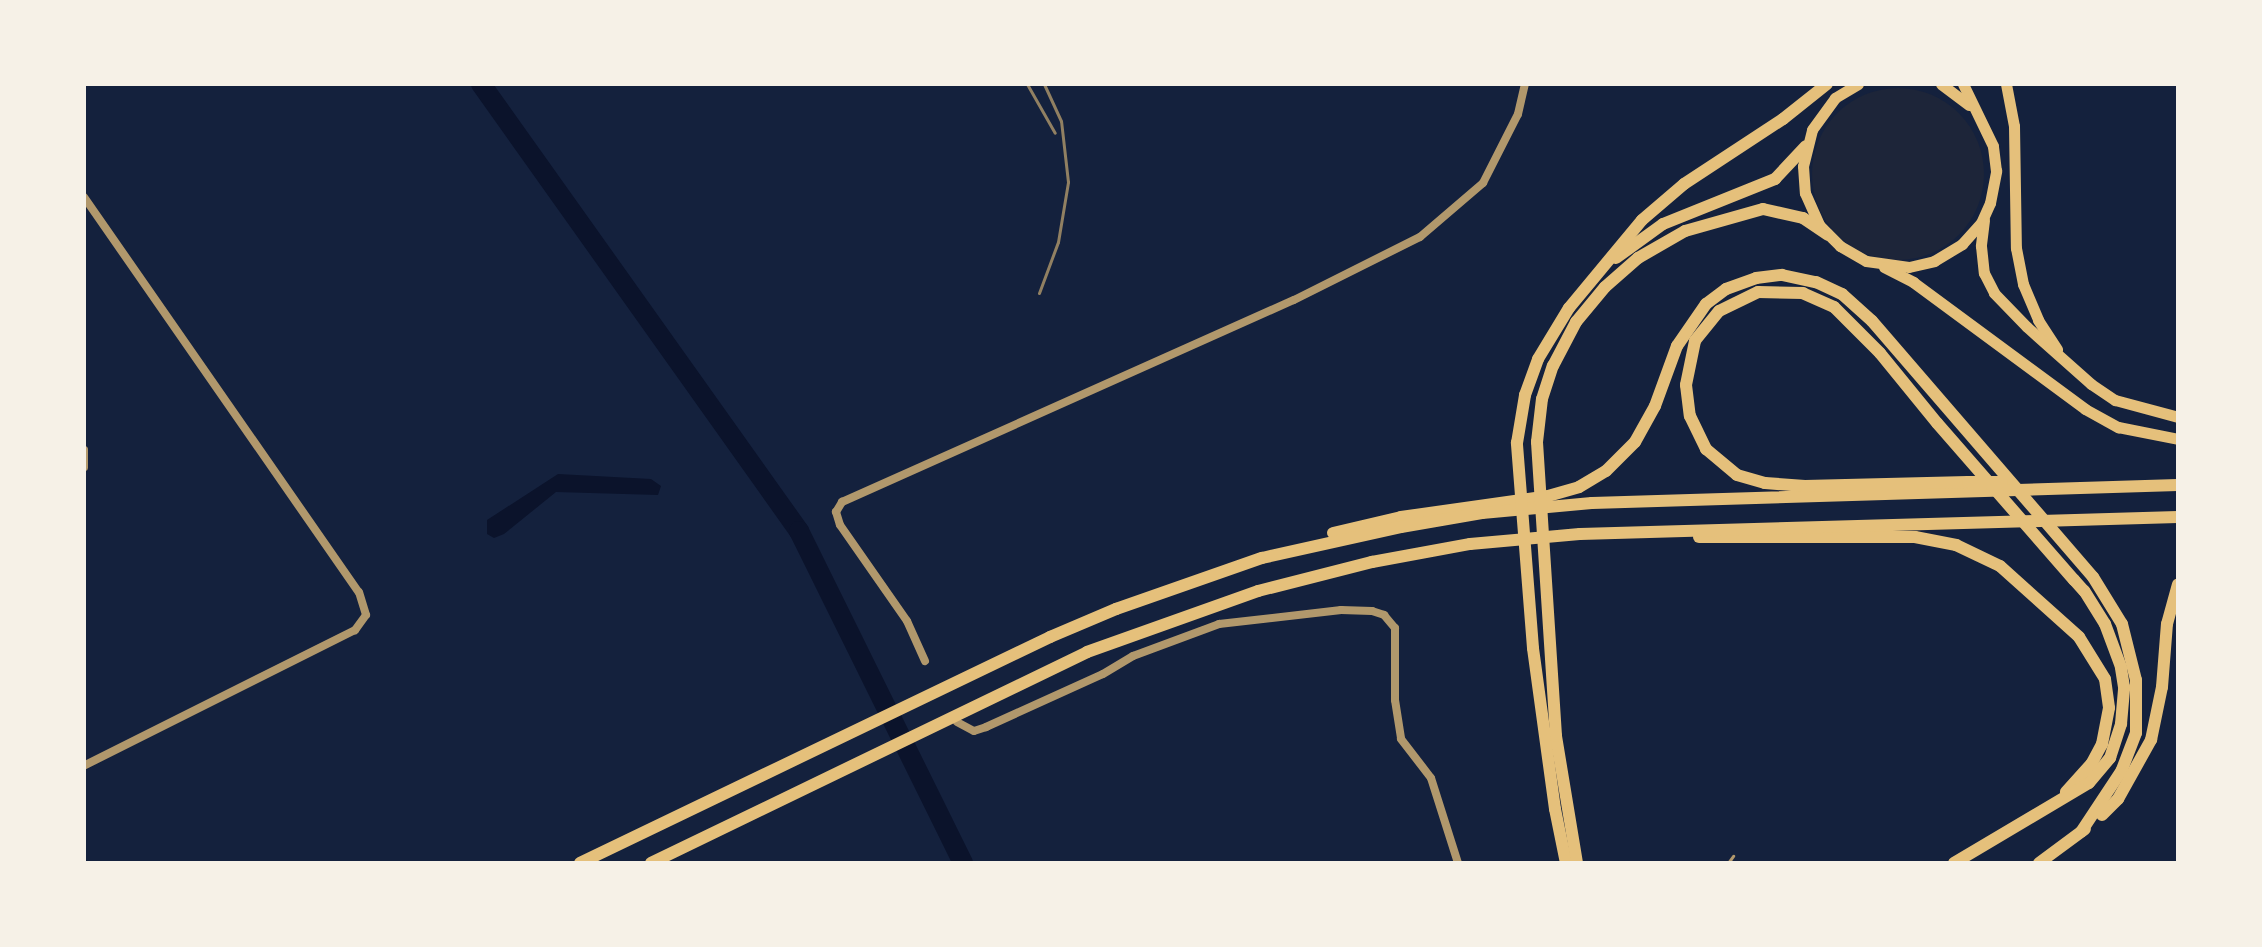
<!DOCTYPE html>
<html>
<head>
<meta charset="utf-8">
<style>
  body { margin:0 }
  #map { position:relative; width:2262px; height:947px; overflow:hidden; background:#14213d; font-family:Lora,serif }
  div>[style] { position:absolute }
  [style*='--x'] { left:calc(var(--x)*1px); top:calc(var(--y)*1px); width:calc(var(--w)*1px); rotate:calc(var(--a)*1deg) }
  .green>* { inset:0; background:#1d2539 }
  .round { border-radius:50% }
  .water>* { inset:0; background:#0b132b }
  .river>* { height:20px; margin:-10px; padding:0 10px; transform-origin:10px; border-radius:10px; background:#0b132b }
  .service>* { height:3px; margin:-1.5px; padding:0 1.5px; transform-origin:1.5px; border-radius:1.5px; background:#b1986c }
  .minor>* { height:7px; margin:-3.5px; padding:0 3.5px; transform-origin:3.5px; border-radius:3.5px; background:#b1986c }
  .tertiary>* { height:8px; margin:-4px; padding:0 4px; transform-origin:4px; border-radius:4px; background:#b1986c }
  .trunk>* { height:11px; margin:-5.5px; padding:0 5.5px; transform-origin:5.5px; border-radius:5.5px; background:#e5c07b }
  .motorway>* { height:12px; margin:-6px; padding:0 6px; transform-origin:6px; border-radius:6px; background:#e5c07b }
  .rail>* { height:3px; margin:-1.5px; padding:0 1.5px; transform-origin:1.5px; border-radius:1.5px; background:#918062 }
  span { translate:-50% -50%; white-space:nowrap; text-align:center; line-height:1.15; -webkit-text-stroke:6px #f6f1e7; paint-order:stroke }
  .frame { position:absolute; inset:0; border:86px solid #f6f1e7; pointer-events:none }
</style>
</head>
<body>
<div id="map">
  <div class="green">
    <div class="round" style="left:1812px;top:88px;width:172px;height:172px"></div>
  </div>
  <div class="water">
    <div style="clip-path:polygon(558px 474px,651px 479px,661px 486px,658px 495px,556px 492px,504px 534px,494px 538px,487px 534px,487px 520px)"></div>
  </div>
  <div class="river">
    <div style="--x:481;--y:84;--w:549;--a:54.57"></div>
    <div style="--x:799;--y:531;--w:370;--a:63.7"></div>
  </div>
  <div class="service">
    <div style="--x:1728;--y:863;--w:9;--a:-54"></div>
  </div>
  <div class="minor">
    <div style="--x:84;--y:449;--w:18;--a:90"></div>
  </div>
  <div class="tertiary">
    <div style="--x:84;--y:197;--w:481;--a:55.2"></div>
    <div style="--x:359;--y:592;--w:24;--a:73"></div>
    <div style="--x:366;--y:615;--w:19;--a:126"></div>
    <div style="--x:355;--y:630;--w:303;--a:153.4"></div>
    <div style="--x:925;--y:661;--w:44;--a:-114.2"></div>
    <div style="--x:907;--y:621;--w:117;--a:-124.9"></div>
    <div style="--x:840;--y:525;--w:14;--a:-107"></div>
    <div style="--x:836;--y:512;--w:12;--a:-59"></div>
    <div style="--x:842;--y:502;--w:495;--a:-24.1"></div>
    <div style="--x:1294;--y:300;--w:141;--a:-26.6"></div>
    <div style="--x:1420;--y:237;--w:83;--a:-40.6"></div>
    <div style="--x:1483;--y:183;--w:77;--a:-63.1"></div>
    <div style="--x:1518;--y:114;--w:31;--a:-77"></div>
    <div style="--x:957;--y:722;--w:19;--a:28"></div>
    <div style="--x:974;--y:731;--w:13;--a:-18"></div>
    <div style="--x:986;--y:727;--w:128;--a:-24.4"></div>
    <div style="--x:1103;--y:674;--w:35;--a:-31"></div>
    <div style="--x:1133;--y:656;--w:92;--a:-20.4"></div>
    <div style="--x:1219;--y:624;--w:123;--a:-6.5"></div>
    <div style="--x:1341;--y:610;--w:31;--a:2"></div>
    <div style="--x:1372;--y:611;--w:13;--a:18"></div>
    <div style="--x:1384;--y:615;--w:17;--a:50"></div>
    <div style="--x:1395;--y:628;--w:72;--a:90"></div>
    <div style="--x:1395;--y:700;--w:39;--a:81"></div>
    <div style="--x:1401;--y:739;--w:49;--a:52.4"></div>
    <div style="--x:1431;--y:778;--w:89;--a:72.4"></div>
  </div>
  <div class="trunk">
    <div style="--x:1858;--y:84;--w:27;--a:149"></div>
    <div style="--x:1835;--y:98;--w:39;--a:126"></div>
    <div style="--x:1812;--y:130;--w:37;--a:104"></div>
    <div style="--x:1803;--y:166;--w:27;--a:86"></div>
    <div style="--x:1805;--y:193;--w:35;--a:66"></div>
    <div style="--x:1819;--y:225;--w:30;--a:45"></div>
    <div style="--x:1840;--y:246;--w:30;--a:30"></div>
    <div style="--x:1866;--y:261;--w:43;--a:7.9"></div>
    <div style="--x:1909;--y:267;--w:26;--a:-13"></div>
    <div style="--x:1934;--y:261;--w:33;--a:-31"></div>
    <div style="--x:1962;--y:244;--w:28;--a:-48"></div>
    <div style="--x:1981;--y:223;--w:22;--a:-66"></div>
    <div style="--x:1990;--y:203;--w:33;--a:-79"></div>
    <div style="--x:1996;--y:171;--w:25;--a:-97"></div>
    <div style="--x:1993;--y:146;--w:69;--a:-115.8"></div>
    <div style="--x:1941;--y:84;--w:35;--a:37"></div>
    <div style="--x:2006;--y:84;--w:43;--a:79.2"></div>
    <div style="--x:2014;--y:126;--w:122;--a:89.1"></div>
    <div style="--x:2016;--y:248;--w:37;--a:79"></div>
    <div style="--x:2023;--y:284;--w:39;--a:67"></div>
    <div style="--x:2038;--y:320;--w:35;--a:57"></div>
    <div style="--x:1984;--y:220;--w:26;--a:97"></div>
    <div style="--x:1981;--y:246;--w:27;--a:84"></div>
    <div style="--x:1984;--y:273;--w:22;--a:63"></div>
    <div style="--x:1994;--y:293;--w:47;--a:45.9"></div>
    <div style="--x:2027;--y:327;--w:86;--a:41.7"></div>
    <div style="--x:2091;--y:384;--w:29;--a:34"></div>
    <div style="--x:2115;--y:400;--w:65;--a:15.1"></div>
    <div style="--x:1884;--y:267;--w:33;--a:27"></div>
    <div style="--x:1913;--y:282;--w:214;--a:36.4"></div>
    <div style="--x:2085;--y:409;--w:38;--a:29"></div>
    <div style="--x:2118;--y:427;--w:61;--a:11.3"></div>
  </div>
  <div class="motorway">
    <div style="--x:1616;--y:258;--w:58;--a:-35.9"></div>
    <div style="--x:1663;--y:224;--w:121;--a:-21.9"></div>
    <div style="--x:1775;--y:179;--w:45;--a:-46.8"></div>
    <div style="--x:1333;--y:533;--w:70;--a:-13.2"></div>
    <div style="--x:1401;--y:517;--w:148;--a:-8.1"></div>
    <div style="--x:1548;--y:496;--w:32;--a:-16"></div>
    <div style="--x:1579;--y:487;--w:31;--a:-31"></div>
    <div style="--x:1606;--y:471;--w:41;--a:-45"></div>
    <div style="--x:1635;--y:442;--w:41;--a:-60.9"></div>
    <div style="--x:1655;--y:406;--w:64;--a:-69.9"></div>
    <div style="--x:1677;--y:346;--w:51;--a:-55.4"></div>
    <div style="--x:1706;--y:304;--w:25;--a:-37"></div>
    <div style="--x:1726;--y:289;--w:32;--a:-20"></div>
    <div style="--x:1756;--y:278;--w:26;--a:-7"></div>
    <div style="--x:1782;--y:275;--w:35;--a:12"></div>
    <div style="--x:1816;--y:282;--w:29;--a:25"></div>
    <div style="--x:1842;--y:294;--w:40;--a:42"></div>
    <div style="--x:1872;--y:321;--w:338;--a:49.2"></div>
    <div style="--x:2093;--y:577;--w:55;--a:58.3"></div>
    <div style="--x:2122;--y:624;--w:58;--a:76"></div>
    <div style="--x:2136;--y:680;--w:53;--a:90"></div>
    <div style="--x:2136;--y:733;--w:40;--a:111"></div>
    <div style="--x:2122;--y:770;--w:74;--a:123.5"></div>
    <div style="--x:1699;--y:537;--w:216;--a:0"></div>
    <div style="--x:1915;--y:537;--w:42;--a:11"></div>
    <div style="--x:1956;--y:545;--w:49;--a:25.5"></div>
    <div style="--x:2000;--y:566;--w:106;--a:41.9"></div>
    <div style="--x:2079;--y:637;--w:49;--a:58.2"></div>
    <div style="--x:2105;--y:679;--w:29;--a:82"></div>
    <div style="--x:2109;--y:708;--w:37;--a:101"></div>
    <div style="--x:2102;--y:744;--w:21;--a:118"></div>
    <div style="--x:2092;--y:763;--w:39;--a:132"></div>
    <div style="--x:2102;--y:815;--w:23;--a:-45"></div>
    <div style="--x:2118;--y:799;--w:68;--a:-60.8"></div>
    <div style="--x:2151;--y:740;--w:54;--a:-78.3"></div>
    <div style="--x:2162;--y:687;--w:63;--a:-85.5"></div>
    <div style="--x:2167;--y:624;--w:41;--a:-74.6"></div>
    <div style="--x:580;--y:863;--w:522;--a:-25.68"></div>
    <div style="--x:1050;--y:637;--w:72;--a:-23"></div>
    <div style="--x:1116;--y:609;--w:155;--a:-19.3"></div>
    <div style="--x:1262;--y:558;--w:142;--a:-12.6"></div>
    <div style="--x:1401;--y:527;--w:82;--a:-9.8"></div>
    <div style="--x:1482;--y:513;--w:110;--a:-5.2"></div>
    <div style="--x:1592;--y:503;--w:586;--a:-1.76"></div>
    <div style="--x:651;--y:863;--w:484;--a:-25.8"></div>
    <div style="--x:1087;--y:652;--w:182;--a:-19.6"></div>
    <div style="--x:1258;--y:591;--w:118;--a:-14.3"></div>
    <div style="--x:1372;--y:562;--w:100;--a:-10.4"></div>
    <div style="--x:1470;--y:544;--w:110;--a:-5.2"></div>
    <div style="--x:1580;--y:534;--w:598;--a:-1.63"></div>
    <div style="--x:1566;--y:863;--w:55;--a:-101.5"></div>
    <div style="--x:1555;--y:809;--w:162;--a:-97.8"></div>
    <div style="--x:1533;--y:648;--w:206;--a:-94.5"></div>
    <div style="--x:1517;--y:443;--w:49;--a:-80.5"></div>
    <div style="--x:1525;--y:395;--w:38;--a:-70"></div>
    <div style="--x:1538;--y:359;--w:60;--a:-58.7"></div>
    <div style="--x:1569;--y:308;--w:114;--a:-50.3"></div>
    <div style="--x:1642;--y:220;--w:55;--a:-40.6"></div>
    <div style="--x:1684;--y:184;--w:118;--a:-33.3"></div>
    <div style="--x:1783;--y:119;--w:56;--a:-38.5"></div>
    <div style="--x:1577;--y:863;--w:129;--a:-99.4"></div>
    <div style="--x:1556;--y:736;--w:295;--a:-93.7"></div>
    <div style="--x:1537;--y:442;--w:43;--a:-83.4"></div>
    <div style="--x:1542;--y:399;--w:35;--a:-72"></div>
    <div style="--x:1553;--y:366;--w:50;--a:-62.4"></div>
    <div style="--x:1576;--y:322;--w:45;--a:-50.4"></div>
    <div style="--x:1605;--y:287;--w:44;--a:-41.3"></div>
    <div style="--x:1638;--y:258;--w:54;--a:-29.9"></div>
    <div style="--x:1685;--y:231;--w:81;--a:-15.8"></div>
    <div style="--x:1763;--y:209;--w:41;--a:12.7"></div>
    <div style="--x:1803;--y:218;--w:30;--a:34"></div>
    <div style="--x:1954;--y:863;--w:157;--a:-30.7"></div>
    <div style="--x:2089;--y:783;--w:33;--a:-50"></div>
    <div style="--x:2110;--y:758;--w:36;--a:-72"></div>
    <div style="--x:2121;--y:724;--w:37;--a:-85"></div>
    <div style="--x:2124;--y:687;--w:20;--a:-99"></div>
    <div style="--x:2121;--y:667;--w:46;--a:-110.4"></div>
    <div style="--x:2105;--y:624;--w:39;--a:-122"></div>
    <div style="--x:2084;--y:591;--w:15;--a:-132"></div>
    <div style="--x:2074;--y:580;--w:208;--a:-131.1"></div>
    <div style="--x:1937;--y:423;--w:90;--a:-129.2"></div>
    <div style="--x:1880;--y:353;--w:65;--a:-135"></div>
    <div style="--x:1834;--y:307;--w:34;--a:-156"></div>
    <div style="--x:1803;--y:293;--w:45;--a:-178.7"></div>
    <div style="--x:1758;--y:292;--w:43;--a:154"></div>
    <div style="--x:1719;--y:311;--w:38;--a:129"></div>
    <div style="--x:1695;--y:341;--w:45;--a:101.6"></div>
    <div style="--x:1686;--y:385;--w:31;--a:83"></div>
    <div style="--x:1690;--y:416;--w:37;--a:64"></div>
    <div style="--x:1706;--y:449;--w:40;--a:40"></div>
    <div style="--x:1737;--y:475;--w:29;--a:16"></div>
    <div style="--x:1765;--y:483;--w:40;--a:4.3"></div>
    <div style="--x:1805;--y:486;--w:163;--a:-1.4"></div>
    <div style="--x:1968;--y:482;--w:34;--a:0"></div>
    <div style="--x:2039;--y:863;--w:57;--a:-36.5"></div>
  </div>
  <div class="rail">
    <div style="--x:1027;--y:84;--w:56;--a:60.3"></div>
    <div style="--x:1039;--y:293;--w:54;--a:-69.6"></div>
    <div style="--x:1058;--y:242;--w:61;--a:-80.5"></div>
    <div style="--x:1068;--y:182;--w:61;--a:-96.5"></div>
    <div style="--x:1061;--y:121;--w:41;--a:-114.7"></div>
  </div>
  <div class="frame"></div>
</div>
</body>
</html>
